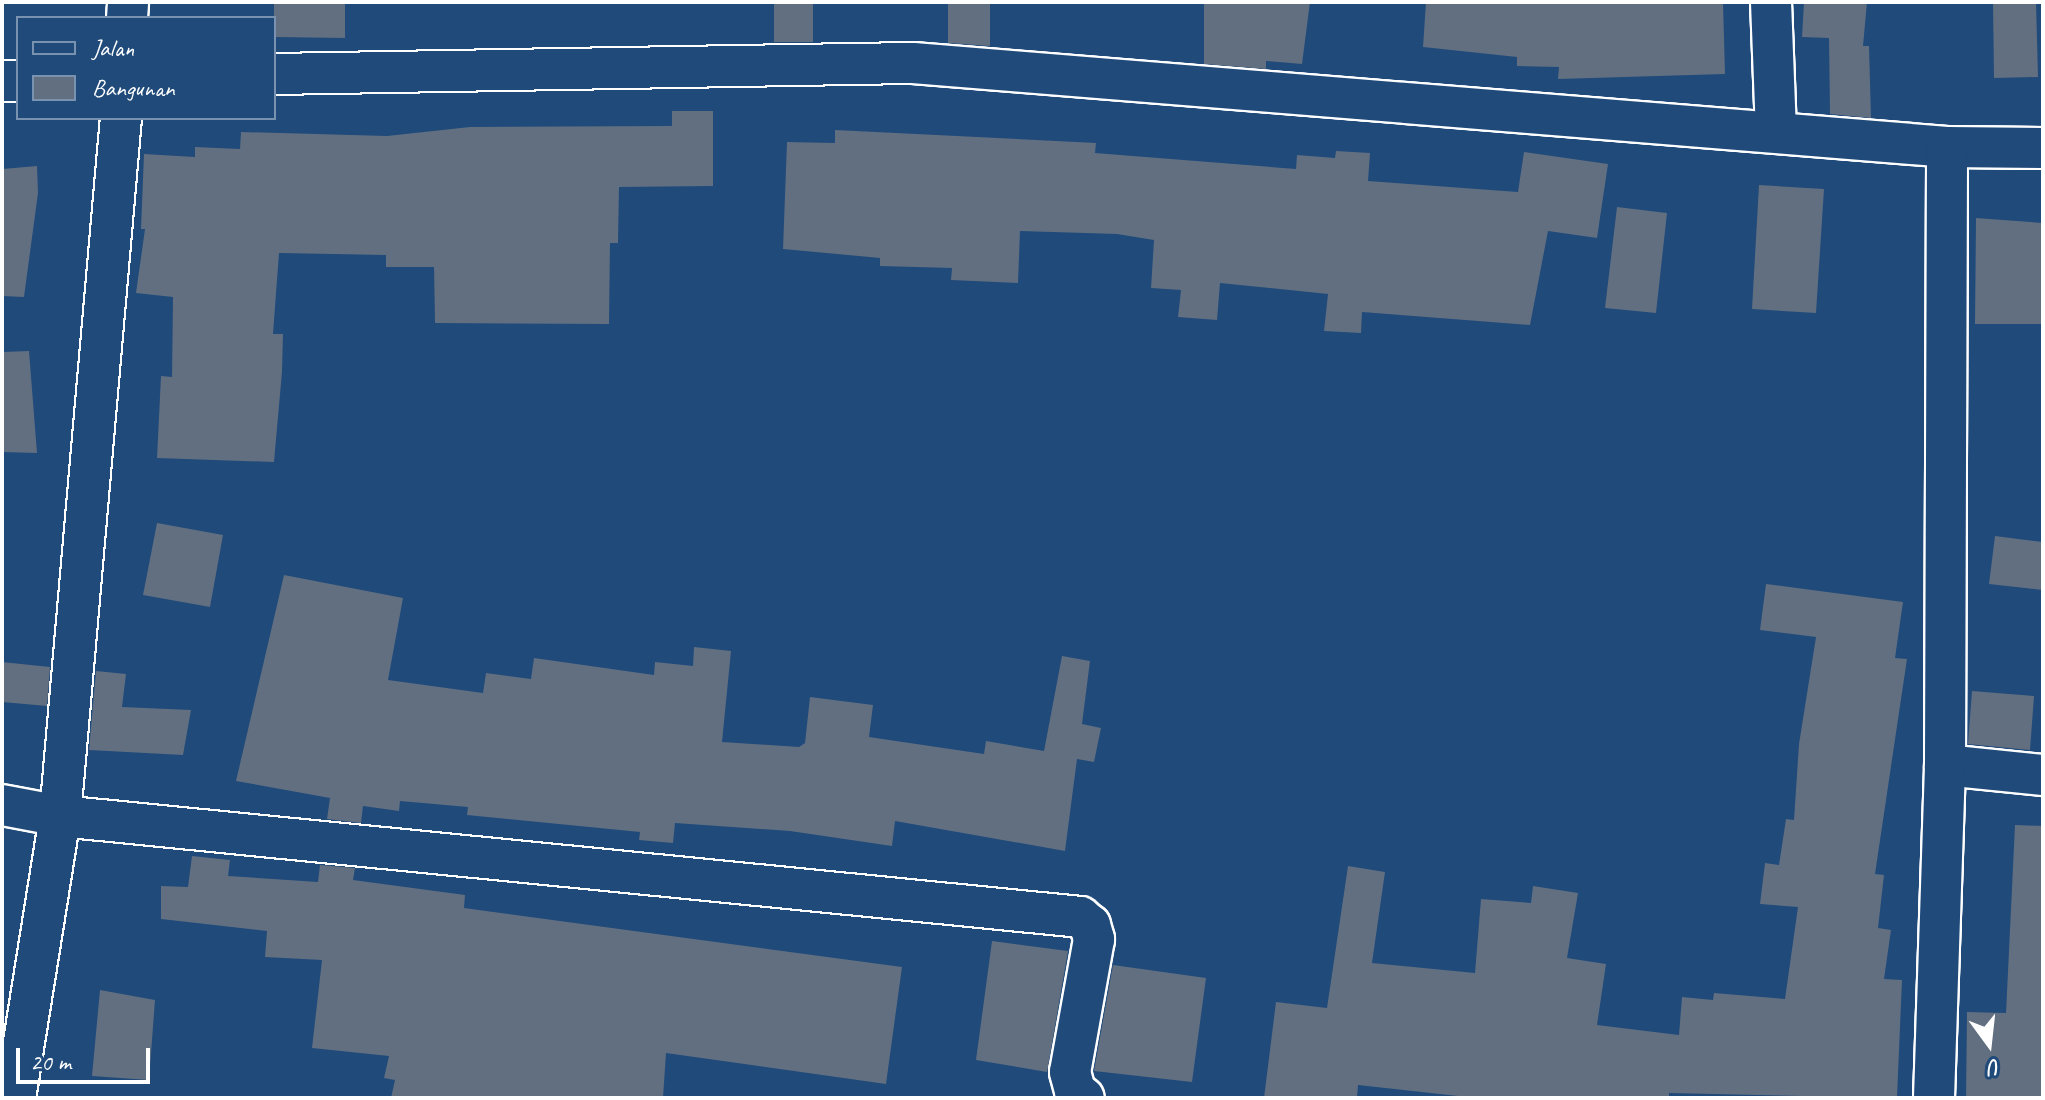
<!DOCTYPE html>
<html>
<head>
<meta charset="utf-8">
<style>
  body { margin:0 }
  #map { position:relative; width:2045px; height:1100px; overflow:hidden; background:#1f4a7a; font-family:Caveat,sans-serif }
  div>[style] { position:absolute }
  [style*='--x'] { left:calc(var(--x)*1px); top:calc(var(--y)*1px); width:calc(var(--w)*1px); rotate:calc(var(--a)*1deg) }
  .building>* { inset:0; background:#616f81 }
  .roads { filter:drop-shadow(2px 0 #fff) drop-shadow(-2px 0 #fff) drop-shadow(0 2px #fff) drop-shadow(0 -2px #fff) }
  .street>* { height:40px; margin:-20px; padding:0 20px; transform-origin:20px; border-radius:20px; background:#1f4a7a }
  span { translate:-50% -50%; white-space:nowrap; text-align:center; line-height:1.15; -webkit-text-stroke:7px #1f4a7a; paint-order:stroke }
  .frame { position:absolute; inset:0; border:4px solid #fff; pointer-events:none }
  .legend { position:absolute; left:16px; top:16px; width:260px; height:104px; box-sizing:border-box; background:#1f4a7a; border:2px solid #7992af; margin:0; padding:10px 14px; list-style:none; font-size:24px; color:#fff }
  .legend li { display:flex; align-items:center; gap:16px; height:40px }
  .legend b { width:40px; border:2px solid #7992af }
  .north { position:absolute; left:1949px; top:1004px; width:80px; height:80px; -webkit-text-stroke:6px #1f4a7a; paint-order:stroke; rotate:165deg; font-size:22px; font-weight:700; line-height:32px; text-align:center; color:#fff }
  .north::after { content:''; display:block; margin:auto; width:28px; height:36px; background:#fff; clip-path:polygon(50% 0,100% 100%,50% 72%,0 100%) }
  .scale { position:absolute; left:16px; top:1048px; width:134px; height:36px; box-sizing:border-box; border:4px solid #fff; border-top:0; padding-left:10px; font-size:24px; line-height:28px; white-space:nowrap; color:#fff; -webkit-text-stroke:6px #1f4a7a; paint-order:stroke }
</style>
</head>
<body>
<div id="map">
  <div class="building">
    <div style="clip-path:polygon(274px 2px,345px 2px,345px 38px,274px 37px)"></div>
    <div style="clip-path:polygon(774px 2px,813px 2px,813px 42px,774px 42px)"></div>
    <div style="clip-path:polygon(948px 2px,990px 2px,990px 46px,948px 43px)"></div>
    <div style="clip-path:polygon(1204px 2px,1310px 2px,1302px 64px,1266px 61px,1266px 69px,1204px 64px)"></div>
    <div style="clip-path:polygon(1426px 2px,1723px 2px,1725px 74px,1558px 79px,1559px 67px,1517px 66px,1517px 57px,1423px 47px)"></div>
    <div style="clip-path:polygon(1804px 2px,1867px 2px,1863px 46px,1869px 46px,1871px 118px,1830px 114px,1829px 38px,1802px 37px)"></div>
    <div style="clip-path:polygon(1993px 2px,2036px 2px,2038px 77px,1994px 78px)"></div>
    <div style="clip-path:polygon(672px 111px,713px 111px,713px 186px,619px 187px,618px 243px,610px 243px,609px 324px,435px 323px,434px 267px,386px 267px,386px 255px,279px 253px,273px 334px,283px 334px,282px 372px,274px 462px,157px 458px,161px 376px,172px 377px,173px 297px,136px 293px,145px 229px,141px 229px,144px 154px,195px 157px,195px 147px,240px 149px,241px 132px,387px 136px,470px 127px,672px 126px)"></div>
    <div style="clip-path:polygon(835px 130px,1096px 143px,1095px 153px,1296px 169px,1297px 155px,1335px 158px,1336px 151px,1370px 153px,1368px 181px,1518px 192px,1524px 152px,1608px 164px,1597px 238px,1548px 231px,1530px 325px,1362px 312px,1361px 333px,1324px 331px,1328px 294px,1220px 283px,1217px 320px,1178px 317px,1181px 290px,1151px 288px,1154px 240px,1117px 234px,1020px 231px,1018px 283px,951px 280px,952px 268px,880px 266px,880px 258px,783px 249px,787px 142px,835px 143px)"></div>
    <div style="clip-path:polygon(37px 166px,38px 193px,24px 297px,2px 296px,2px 169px)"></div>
    <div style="clip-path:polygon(1759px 185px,1824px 189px,1816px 313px,1752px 309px)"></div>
    <div style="clip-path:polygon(1617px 207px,1667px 213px,1656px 313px,1605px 308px)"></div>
    <div style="clip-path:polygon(1976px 218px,2043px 223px,2043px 324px,1975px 324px)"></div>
    <div style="clip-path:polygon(29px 351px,37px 453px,2px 452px,2px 352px)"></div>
    <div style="clip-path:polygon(157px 523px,223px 535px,210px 607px,143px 595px)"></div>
    <div style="clip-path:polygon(1995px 536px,2043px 542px,2043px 590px,1989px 584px)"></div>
    <div style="clip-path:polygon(284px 575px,403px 598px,388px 680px,483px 693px,486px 673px,531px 679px,534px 658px,654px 675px,655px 662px,693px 666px,694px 647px,731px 651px,722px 742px,799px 747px,805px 743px,810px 697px,873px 705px,869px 737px,984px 754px,986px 741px,1044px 751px,1062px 656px,1090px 661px,1082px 724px,1101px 728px,1094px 762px,1077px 759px,1065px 851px,895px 821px,892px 846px,790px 831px,675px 823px,673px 843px,639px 840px,640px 832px,467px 815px,468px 807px,400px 801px,399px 811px,363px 806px,361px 823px,327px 819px,330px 798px,236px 781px)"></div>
    <div style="clip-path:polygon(1766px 584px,1903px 602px,1895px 658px,1907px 659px,1875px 874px,1884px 875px,1878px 928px,1891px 930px,1884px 979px,1902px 980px,1897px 1098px,1669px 1093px,1669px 1098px,1476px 1098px,1358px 1085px,1357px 1098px,1264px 1098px,1276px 1002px,1327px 1008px,1348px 866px,1385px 872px,1372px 963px,1475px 973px,1481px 899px,1531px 903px,1533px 886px,1578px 893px,1567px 958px,1606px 964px,1597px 1025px,1679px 1035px,1682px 997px,1713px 1000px,1714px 993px,1785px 999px,1798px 907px,1760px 904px,1765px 863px,1779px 865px,1786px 819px,1794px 820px,1799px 744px,1816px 637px,1760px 630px)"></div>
    <div style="clip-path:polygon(2px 662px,50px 667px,47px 706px,2px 702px)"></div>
    <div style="clip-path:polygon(96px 671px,126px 674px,122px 707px,191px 710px,183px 755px,89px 750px)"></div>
    <div style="clip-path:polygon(1972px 691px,2034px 696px,2030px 750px,1968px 744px)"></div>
    <div style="clip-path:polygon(2015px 825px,2043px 826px,2043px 1098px,1966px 1098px,1967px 1012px,2006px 1013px)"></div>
    <div style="clip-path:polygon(192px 856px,230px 860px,228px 876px,318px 882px,320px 865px,355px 868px,353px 880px,465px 895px,464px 908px,902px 967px,886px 1084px,666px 1053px,663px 1098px,391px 1098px,395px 1080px,384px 1078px,389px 1056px,312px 1048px,322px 960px,265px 957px,267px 931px,161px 919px,161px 886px,188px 887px)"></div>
    <div style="clip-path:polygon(992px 941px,1068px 951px,1047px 1072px,976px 1060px)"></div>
    <div style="clip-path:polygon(1113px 965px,1206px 978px,1192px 1082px,1094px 1071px)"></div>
    <div style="clip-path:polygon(100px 990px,155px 1000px,149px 1080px,92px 1076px)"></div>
  </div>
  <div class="roads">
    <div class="street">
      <div style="--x:1771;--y:2;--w:128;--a:87.8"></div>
      <div style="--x:127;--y:18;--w:16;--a:-86"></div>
      <div style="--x:274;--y:74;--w:639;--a:-0.99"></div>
      <div style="--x:913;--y:63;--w:1037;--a:4.64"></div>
      <div style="--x:1947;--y:147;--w:96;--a:0.6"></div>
      <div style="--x:2;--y:81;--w:16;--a:0"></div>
      <div style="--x:1945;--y:765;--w:99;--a:5.8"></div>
      <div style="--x:2;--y:805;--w:59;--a:10.7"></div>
      <div style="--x:60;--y:816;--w:1025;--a:5.65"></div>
      <div style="--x:1080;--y:917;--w:13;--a:39"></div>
      <div style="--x:1090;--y:925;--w:15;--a:74"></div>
      <div style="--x:1094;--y:939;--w:135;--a:100.2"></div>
      <div style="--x:1070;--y:1072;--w:20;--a:75"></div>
      <div style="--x:1075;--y:1091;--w:11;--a:38"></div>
      <div style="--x:15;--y:1098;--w:286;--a:-80.9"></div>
      <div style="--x:60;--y:816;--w:701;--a:-85.01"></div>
      <div style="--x:1934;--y:1098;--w:333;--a:-88.1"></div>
      <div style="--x:1945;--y:765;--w:618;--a:-89.81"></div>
    </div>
  </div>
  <div class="frame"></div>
  <ul class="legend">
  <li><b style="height:10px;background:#1f4a7a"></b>Jalan</li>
  <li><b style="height:22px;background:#616f81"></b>Bangunan</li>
  </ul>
  <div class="north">U</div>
  <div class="scale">20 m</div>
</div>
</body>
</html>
